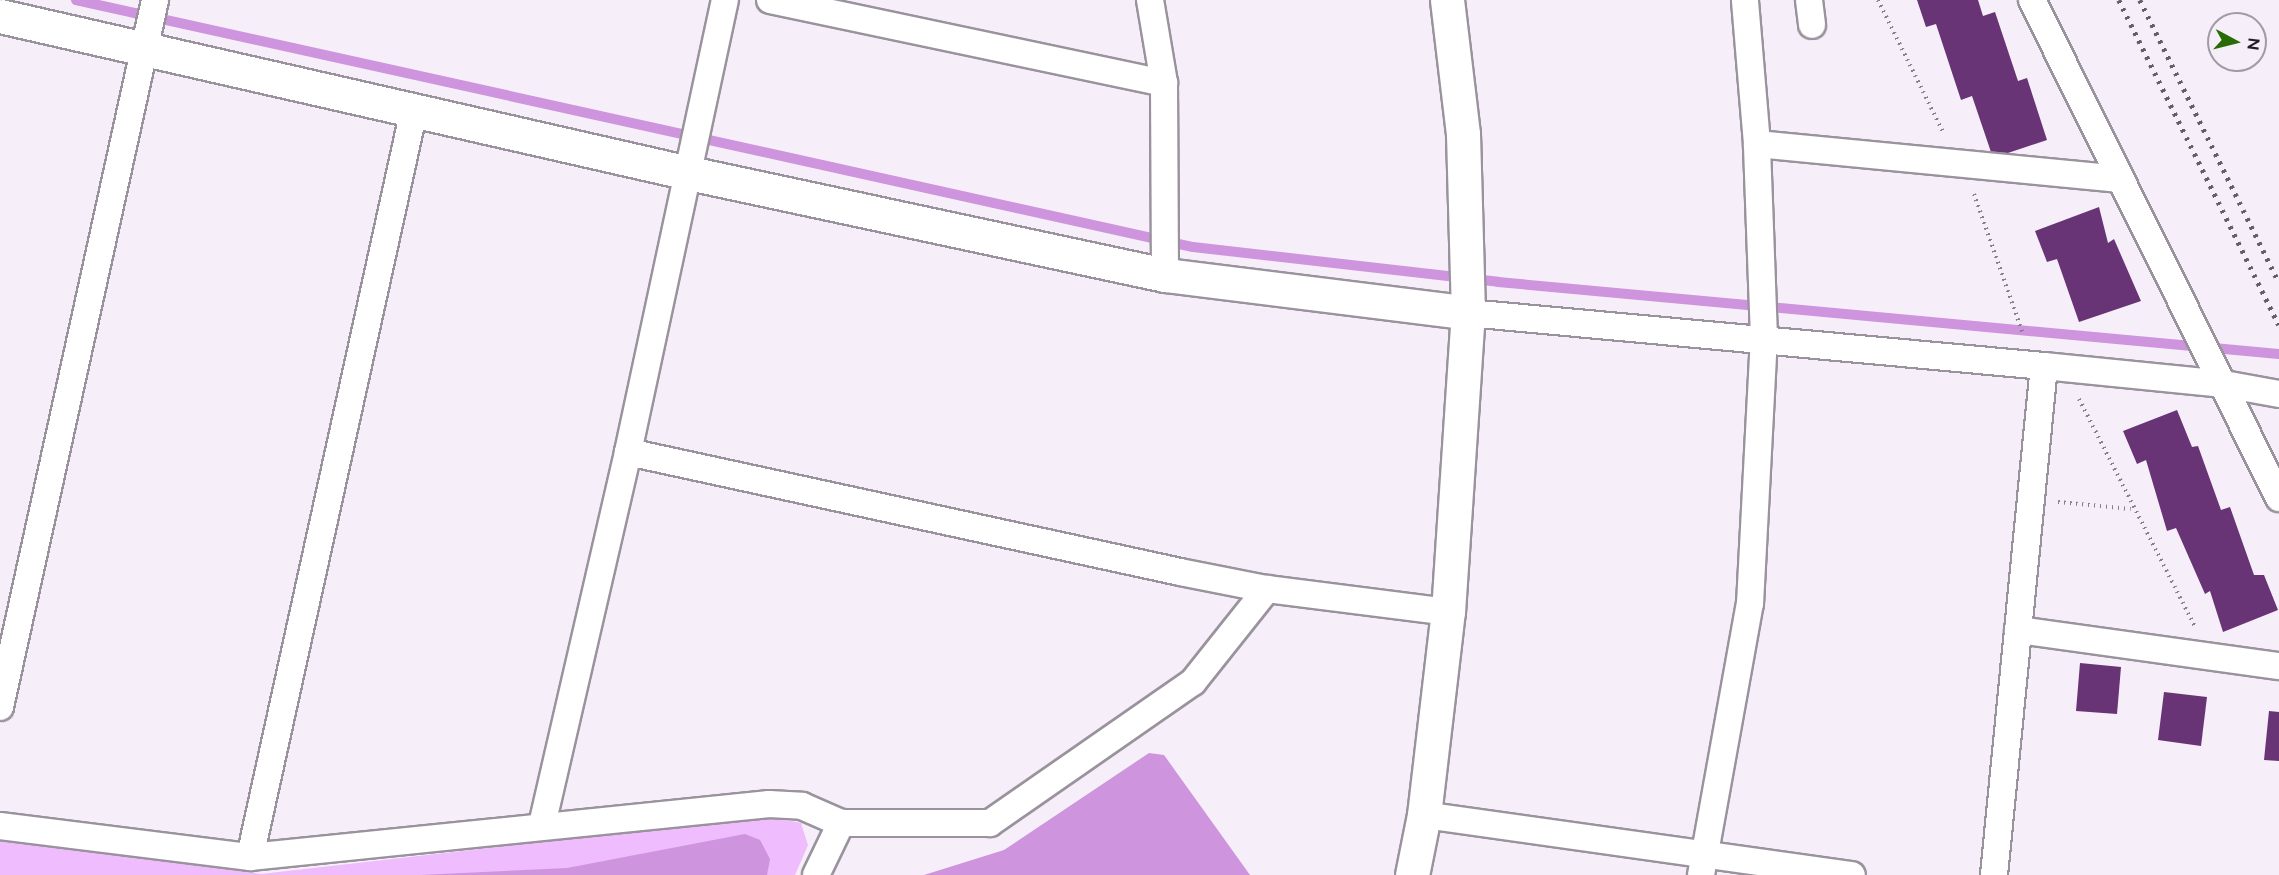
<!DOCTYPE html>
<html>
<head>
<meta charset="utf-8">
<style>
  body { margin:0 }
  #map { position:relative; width:2279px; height:875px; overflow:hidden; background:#f6eef8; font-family:Figtree,sans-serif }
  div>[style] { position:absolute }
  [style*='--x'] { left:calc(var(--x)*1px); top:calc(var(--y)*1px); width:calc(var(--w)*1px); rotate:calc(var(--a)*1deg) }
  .green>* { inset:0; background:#efbcfd }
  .water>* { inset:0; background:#ce94de }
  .stream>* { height:10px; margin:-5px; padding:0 5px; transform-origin:5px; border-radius:5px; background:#ce94de }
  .building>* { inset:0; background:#683476 }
  .path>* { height:4px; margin-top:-2px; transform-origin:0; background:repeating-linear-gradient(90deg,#868188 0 1.5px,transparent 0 6px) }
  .roads { filter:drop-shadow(2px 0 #9a929c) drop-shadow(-2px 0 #9a929c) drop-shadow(0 2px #9a929c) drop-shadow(0 -2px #9a929c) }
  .minor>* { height:26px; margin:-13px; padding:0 13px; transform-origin:13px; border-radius:13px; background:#fff }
  .tertiary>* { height:33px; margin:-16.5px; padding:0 16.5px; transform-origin:16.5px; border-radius:16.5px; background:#fff }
  .rail>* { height:4.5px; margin-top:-2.25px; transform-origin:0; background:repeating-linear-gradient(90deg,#645f65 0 3px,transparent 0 9px) }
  span { translate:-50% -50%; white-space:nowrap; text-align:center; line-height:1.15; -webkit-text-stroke:6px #f6eef8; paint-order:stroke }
  .north { position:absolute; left:2207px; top:12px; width:60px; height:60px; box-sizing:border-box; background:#f6eef8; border:2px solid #a19ba3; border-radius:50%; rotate:97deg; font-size:16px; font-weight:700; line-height:24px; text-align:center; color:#221f23 }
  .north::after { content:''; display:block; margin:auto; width:21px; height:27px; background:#276c05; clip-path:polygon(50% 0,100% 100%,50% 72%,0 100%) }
</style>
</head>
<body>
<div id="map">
  <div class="green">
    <div style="clip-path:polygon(768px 816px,801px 823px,808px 845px,795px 875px,0 875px,0 840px,261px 874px)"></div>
  </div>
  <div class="water">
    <div style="clip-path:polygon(1149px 753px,1164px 755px,1250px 875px,924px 875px,1004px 850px)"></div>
    <div style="clip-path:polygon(745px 834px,760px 840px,770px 859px,767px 875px,421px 875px,567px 868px)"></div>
  </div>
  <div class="stream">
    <div style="--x:76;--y:0;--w:1144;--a:12.47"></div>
    <div style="--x:1193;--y:247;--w:307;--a:6.5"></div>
    <div style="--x:1498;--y:282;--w:784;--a:5.27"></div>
  </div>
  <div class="building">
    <div style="clip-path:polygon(1917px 0,1978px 0,1983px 16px,1995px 12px,2018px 81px,2027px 78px,2047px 140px,1993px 158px,1972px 96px,1961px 100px,1936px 24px,1926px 27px)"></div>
    <div style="clip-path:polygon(2099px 207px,2108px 243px,2114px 239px,2141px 301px,2079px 322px,2057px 259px,2047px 262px,2035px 231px)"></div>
    <div style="clip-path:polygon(2177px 410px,2192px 447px,2198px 446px,2221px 510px,2230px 507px,2254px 575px,2264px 575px,2278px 610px,2223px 632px,2210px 591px,2205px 594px,2176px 528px,2167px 531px,2146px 460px,2137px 464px,2123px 431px)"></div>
    <div style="clip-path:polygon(2080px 663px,2121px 667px,2117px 714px,2076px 711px)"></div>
    <div style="clip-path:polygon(2164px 692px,2207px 697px,2201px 746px,2158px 740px)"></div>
    <div style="clip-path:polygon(2269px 711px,2279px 712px,2279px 761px,2264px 760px)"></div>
  </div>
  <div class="path">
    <div style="--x:1878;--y:0;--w:149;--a:63.8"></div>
    <div style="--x:1974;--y:194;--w:148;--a:70.7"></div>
    <div style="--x:2079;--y:399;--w:254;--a:63"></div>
    <div style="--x:2058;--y:502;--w:73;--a:5.5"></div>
  </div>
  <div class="roads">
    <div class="minor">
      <div style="--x:770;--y:0;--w:403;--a:11.9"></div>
      <div style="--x:1150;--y:0;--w:84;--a:80.4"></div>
      <div style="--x:1164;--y:83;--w:192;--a:89.7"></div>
      <div style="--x:1809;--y:0;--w:25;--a:83"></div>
      <div style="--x:2032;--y:0;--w:556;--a:63.62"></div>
      <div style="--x:1757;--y:144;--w:365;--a:5.5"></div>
      <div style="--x:1468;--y:313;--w:578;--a:5.26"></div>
      <div style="--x:2044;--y:366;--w:181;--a:5.7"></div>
      <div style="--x:2224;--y:384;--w:56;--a:10.3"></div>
      <div style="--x:628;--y:452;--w:565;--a:12.26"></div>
      <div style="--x:1180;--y:572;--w:89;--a:11.1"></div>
      <div style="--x:1267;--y:589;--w:182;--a:7.2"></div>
      <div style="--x:2018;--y:630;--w:263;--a:7.9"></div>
      <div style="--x:0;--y:707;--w:724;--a:-77.63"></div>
      <div style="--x:1424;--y:815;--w:432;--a:8"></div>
      <div style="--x:542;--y:825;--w:383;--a:-77"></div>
      <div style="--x:628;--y:452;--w:462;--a:-77.9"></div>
      <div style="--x:0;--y:826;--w:252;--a:7.1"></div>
      <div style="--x:250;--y:857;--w:522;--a:-5.83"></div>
      <div style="--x:769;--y:804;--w:33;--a:3"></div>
      <div style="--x:802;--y:806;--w:43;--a:23.6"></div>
      <div style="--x:841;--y:823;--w:149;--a:0"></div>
      <div style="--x:990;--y:823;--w:247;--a:-34.8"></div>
      <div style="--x:1193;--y:682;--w:119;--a:-51.5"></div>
      <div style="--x:250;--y:857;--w:765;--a:-77.62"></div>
      <div style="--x:816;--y:875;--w:58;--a:-64.3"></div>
      <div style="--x:1701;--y:875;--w:275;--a:-79.8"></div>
      <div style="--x:1750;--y:604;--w:266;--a:-87"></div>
      <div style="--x:1764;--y:338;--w:194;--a:-92.1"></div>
      <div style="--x:1757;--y:144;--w:144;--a:-94.8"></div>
      <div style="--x:1994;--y:875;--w:511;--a:-84.39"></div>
    </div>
    <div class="tertiary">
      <div style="--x:0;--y:16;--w:707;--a:12.84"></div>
      <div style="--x:689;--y:173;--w:487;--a:12.1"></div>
      <div style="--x:1165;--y:275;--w:305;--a:7.1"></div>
      <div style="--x:1412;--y:875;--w:61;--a:-78.7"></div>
      <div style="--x:1424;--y:815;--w:204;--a:-83.3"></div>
      <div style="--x:1448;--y:612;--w:300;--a:-86.2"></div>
      <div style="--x:1468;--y:313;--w:179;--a:-91.6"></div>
      <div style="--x:1463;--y:134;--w:135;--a:-96.8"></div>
    </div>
  </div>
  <div class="rail">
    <div style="--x:2119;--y:0;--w:362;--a:63.8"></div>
    <div style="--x:2140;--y:0;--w:314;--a:63.8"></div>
  </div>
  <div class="north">N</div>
</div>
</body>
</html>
